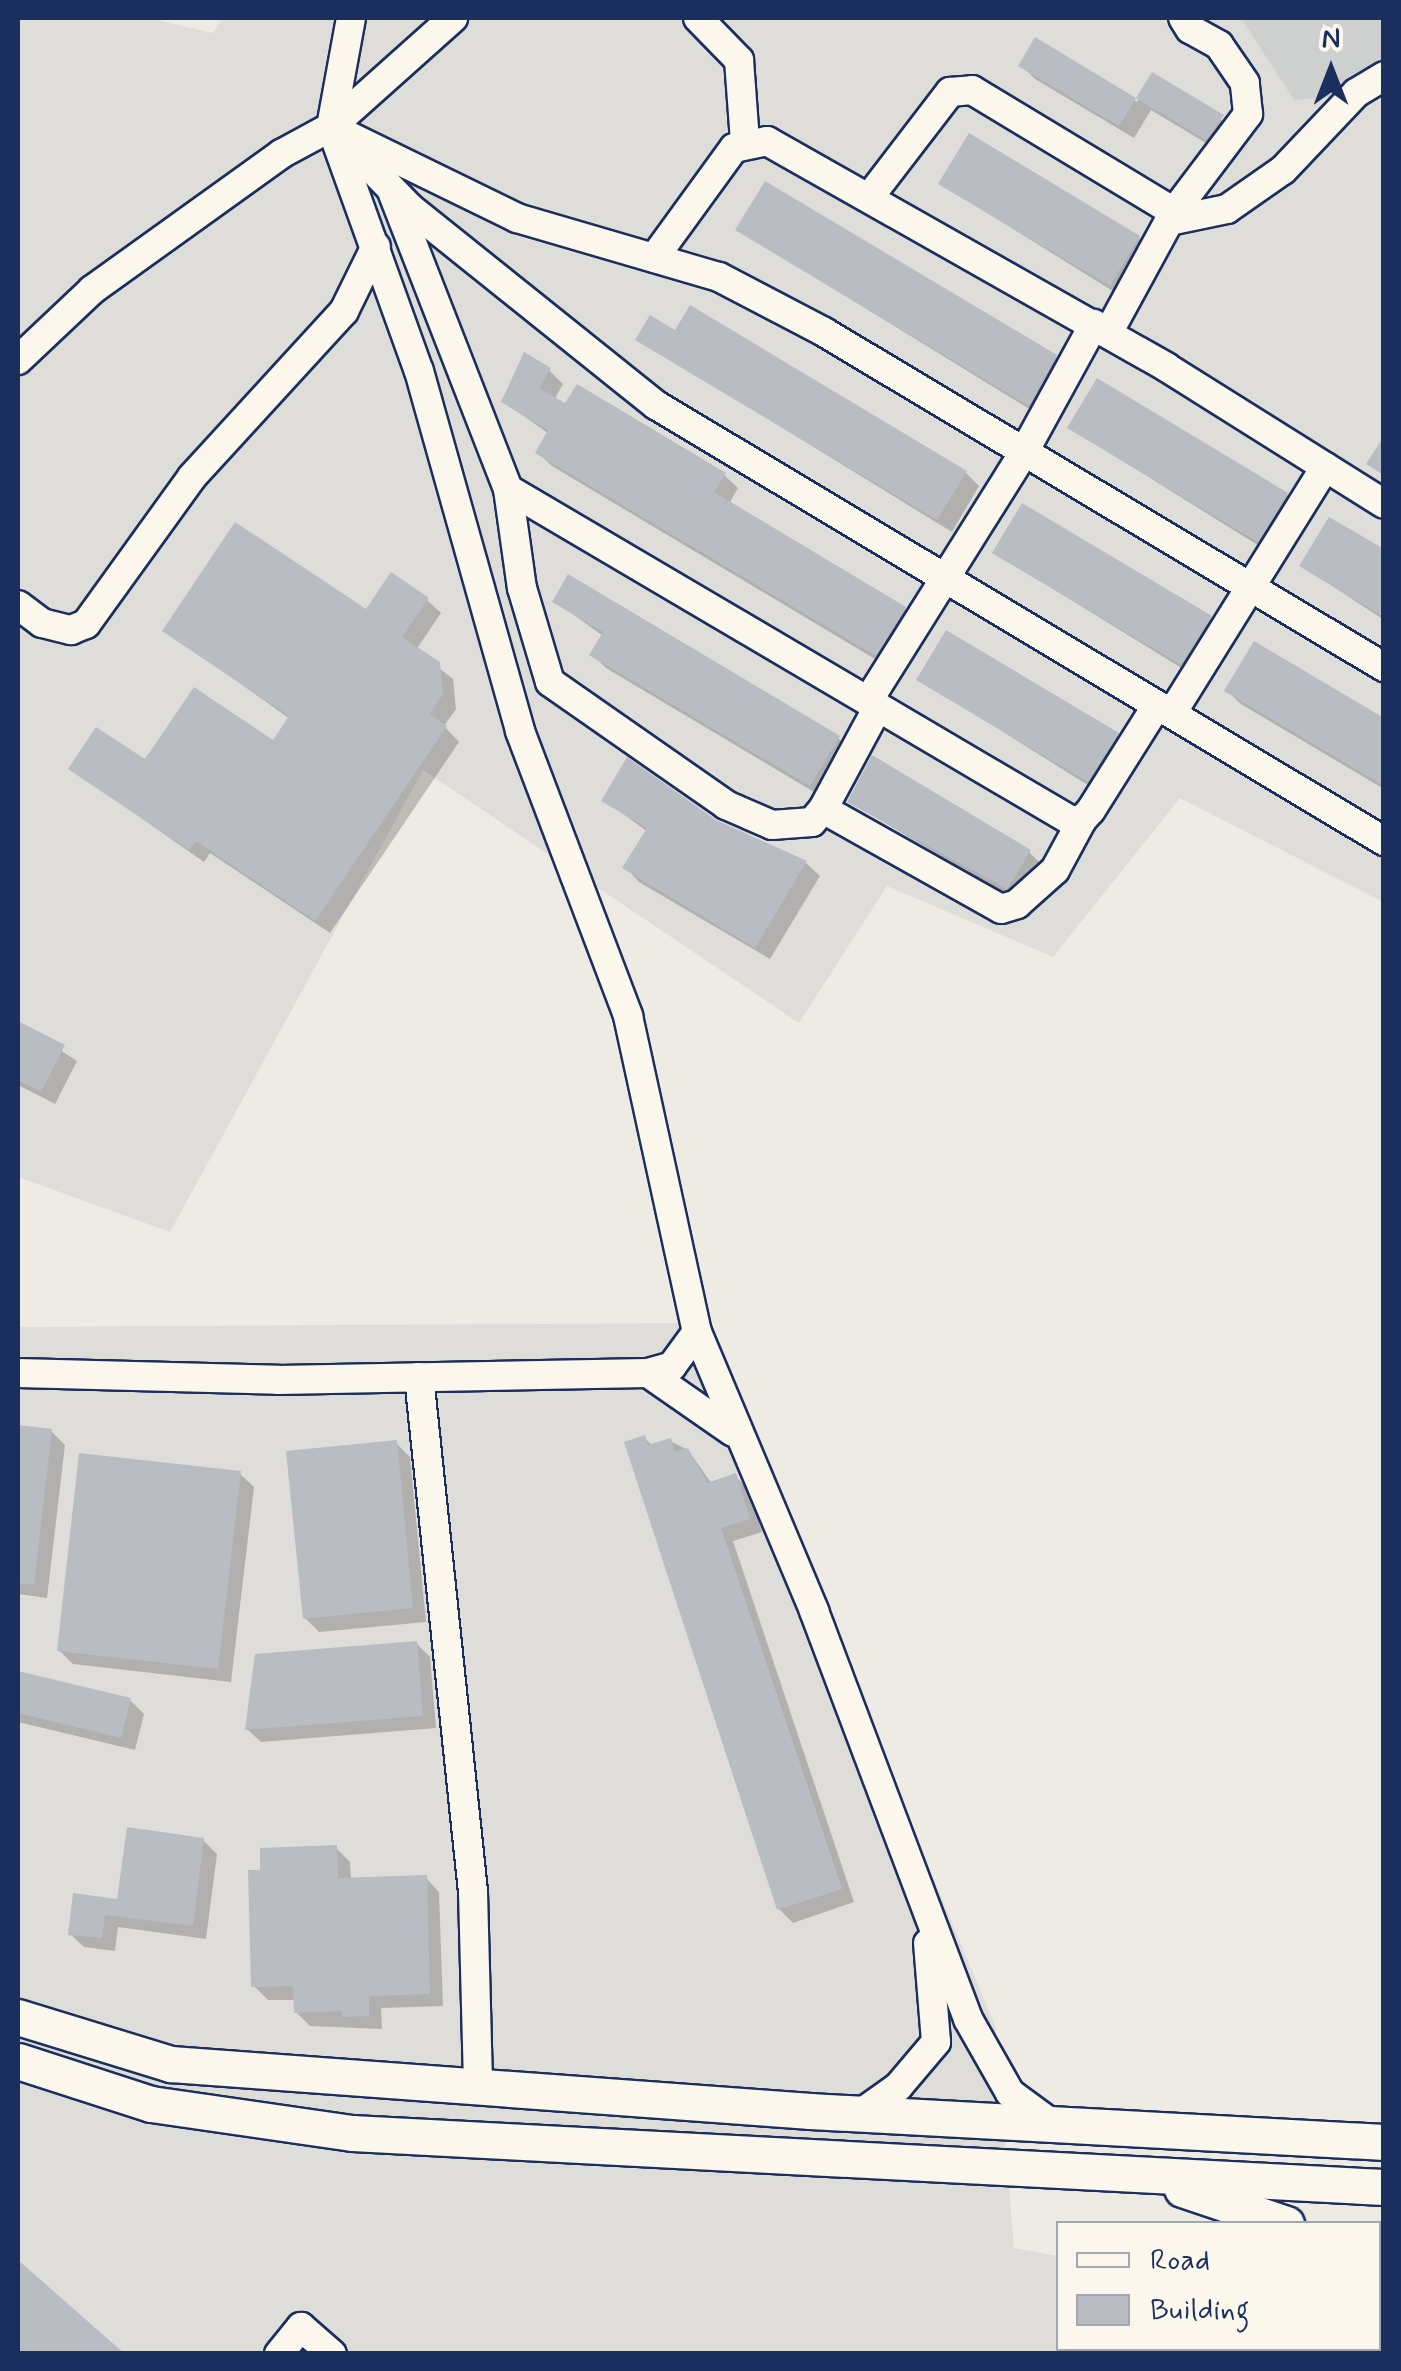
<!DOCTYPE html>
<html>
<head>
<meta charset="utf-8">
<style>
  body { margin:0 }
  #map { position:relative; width:1401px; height:2371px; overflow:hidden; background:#eeebe4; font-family:Mynerve,sans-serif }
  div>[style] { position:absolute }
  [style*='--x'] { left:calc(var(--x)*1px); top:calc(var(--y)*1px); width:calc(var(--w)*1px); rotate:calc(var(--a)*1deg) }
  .built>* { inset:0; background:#deddda }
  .green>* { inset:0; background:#cecfcf }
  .shadow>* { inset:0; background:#0003 }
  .building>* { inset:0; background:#b9bcc3 }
  .roads { filter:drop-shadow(2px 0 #1b2f5e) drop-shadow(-2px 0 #1b2f5e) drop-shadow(0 2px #1b2f5e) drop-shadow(0 -2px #1b2f5e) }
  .minor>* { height:28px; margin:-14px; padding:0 14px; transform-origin:14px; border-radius:14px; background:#fbf7ec }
  .major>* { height:35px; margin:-17.5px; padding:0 17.5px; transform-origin:17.5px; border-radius:17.5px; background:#fbf7ec }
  span { translate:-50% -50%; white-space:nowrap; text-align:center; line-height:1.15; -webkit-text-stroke:8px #fbf7ec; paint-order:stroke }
  .frame { position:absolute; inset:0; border:20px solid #1b2f5e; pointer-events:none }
  .legend { position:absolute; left:1056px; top:2221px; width:325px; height:130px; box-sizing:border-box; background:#fbf7ec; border:2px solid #a1a7b3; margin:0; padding:12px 18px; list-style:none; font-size:30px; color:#1b2f5e }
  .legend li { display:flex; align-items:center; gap:20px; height:50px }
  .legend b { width:50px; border:2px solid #a1a7b3 }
  .north { position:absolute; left:1281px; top:20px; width:100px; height:100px; -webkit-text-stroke:8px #fbf7ec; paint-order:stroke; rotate:0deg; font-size:28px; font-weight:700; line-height:40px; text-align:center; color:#1b2f5e }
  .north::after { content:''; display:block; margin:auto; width:35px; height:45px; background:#1b2f5e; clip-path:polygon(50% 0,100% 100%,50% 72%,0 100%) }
</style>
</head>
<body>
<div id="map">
  <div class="built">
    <div style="clip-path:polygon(18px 18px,149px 18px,213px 33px,223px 18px,1383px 18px,1383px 902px,1180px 798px,1053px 957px,887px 886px,799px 1023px,423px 770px,170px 1232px,18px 1177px)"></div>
    <div style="clip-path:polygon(701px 1323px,996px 2028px,1014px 2248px,1058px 2256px,1058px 2348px,1378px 2348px,1379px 2310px,1383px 2353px,18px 2353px,18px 1327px)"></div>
  </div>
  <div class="green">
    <div style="clip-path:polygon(1241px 18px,1383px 18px,1383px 92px,1294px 100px)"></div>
  </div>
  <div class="shadow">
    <div style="clip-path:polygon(1036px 41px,1137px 102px,1153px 75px,1236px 130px,1221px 152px,1151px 110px,1134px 138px,1035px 79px,1021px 65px)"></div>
    <div style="clip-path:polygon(941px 184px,1139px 238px,1152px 251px,1124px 298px)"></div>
    <div style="clip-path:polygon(738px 230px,1056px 357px,1069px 370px,1044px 418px)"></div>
    <div style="clip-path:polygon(676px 334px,966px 473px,979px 486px,952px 532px,638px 339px)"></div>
    <div style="clip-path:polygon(549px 370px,563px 384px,554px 400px,724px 475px,738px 488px,729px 504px,905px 609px,919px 622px,890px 668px,552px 466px,538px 453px,549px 434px,504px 402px)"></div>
    <div style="clip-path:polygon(1070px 428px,1287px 495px,1301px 508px,1272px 554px)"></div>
    <div style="clip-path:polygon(1384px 552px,1384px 620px,1302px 566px)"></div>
    <div style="clip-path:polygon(995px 553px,1210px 618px,1224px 632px,1196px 677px)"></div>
    <div style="clip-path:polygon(427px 600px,441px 613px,416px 650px,453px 679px,456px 709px,444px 726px,459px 742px,330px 933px,210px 853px,204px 862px,71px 769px,274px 743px,290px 719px,165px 630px,366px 613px)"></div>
    <div style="clip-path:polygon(555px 601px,838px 738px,852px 752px,824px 798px,606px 668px,592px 654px,603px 636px)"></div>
    <div style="clip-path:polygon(919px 679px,1117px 735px,1131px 749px,1102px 794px)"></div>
    <div style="clip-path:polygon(1227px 691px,1384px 721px,1384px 789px,1241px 704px)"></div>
    <div style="clip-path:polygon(604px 800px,715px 822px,806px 863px,820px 876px,770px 959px,639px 882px,626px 868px,648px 832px)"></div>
    <div style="clip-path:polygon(850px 802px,1029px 852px,1043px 866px,1018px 902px)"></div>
    <div style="clip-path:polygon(18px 1023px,77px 1061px,55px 1104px,18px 1085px)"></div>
    <div style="clip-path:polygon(18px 1428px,51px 1431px,65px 1445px,47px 1598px,18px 1594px)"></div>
    <div style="clip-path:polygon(644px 1438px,653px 1446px,670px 1441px,688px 1450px,712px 1484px,735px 1476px,749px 1490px,762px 1532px,733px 1541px,854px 1902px,793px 1923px,779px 1909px)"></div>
    <div style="clip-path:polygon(396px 1443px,410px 1457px,426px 1622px,319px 1632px,305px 1618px)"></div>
    <div style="clip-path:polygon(240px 1474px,254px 1487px,231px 1682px,73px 1664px,59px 1650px)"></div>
    <div style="clip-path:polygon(416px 1643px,430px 1657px,436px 1728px,261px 1742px,247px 1729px)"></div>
    <div style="clip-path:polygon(18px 1673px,130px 1700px,144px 1714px,135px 1750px,18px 1722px)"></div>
    <div style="clip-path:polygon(203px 1840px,217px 1854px,206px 1939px,118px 1927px,115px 1951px,84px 1947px,70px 1934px)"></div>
    <div style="clip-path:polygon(336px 1848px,350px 1862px,351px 1880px,426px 1878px,439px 1892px,443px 2006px,381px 2008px,382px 2029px,310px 2026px,296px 2012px,296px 2000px,268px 2000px,254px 1986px,263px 1872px)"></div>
  </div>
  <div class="building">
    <div style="clip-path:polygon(1035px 37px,1136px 98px,1119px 126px,1018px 66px)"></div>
    <div style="clip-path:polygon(1152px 72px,1224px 115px,1206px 140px,1136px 98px)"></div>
    <div style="clip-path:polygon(969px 133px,1140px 236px,1110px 286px,938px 184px)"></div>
    <div style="clip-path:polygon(765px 181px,1057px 355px,1029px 406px,735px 230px)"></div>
    <div style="clip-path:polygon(690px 305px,967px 471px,937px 520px,635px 340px,650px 315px,675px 330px)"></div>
    <div style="clip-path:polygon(524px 352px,551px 368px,539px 388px,565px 403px,577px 384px,726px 473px,714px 492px,906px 607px,876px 656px,535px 453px,548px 430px,501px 402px)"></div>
    <div style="clip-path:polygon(1097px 378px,1288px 493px,1258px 542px,1067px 428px)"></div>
    <div style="clip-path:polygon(1384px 436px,1384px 475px,1366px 464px)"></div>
    <div style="clip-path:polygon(1022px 503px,1212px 616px,1181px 665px,992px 553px)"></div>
    <div style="clip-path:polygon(1329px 517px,1384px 549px,1384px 617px,1299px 566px)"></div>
    <div style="clip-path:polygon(235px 522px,366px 609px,391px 572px,429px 598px,402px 637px,440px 662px,443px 694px,429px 714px,447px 726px,315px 921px,196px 841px,189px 850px,68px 769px,96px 727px,145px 759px,194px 687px,273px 740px,289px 716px,162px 631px)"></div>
    <div style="clip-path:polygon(568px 574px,840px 736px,810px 786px,589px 655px,603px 632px,552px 602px)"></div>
    <div style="clip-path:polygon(946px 630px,1119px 733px,1088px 782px,916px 680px)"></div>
    <div style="clip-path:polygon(1254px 641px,1384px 718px,1384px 786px,1224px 691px)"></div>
    <div style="clip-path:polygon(872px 755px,1031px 850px,1007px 889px,847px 802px)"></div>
    <div style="clip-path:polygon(627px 757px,716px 820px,807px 861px,755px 948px,622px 868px,647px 828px,601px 801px)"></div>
    <div style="clip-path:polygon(18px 1021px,65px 1045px,41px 1092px,18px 1080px)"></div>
    <div style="clip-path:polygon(18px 1425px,52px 1429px,34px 1585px,18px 1583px)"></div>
    <div style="clip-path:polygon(645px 1435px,648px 1445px,671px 1438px,675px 1452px,688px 1448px,707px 1483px,736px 1473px,750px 1519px,721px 1528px,842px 1889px,777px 1910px,624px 1442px)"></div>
    <div style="clip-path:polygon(397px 1440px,413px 1608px,303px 1619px,286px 1451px)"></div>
    <div style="clip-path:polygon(79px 1453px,241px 1471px,218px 1669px,57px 1651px)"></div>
    <div style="clip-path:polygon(417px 1641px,423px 1716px,245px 1730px,255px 1654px)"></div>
    <div style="clip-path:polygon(18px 1671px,131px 1698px,121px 1738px,18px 1713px)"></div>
    <div style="clip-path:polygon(127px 1827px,204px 1838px,193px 1926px,105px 1915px,102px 1938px,68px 1935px,73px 1893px,117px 1899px)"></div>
    <div style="clip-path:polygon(337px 1845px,338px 1878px,427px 1875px,430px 1994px,369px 1996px,369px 2016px,342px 2017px,342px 2011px,294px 2013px,293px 1986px,251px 1987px,248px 1870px,260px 1870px,260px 1848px)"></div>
    <div style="clip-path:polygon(18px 2260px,125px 2354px,18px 2354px)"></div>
  </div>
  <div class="roads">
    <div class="minor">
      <div style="--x:351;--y:18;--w:111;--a:100.4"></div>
      <div style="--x:331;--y:127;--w:259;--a:70.2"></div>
      <div style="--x:419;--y:371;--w:374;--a:74.3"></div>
      <div style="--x:520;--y:731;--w:305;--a:69.2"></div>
      <div style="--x:628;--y:1016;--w:323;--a:77.7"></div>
      <div style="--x:697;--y:1332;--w:303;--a:67.2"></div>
      <div style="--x:814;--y:1611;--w:436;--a:69.3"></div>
      <div style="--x:968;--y:2019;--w:85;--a:60.4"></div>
      <div style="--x:1010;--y:2093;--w:52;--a:36.4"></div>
      <div style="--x:698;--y:18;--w:59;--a:45.7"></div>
      <div style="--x:739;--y:60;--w:82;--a:85.8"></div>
      <div style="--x:339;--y:135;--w:102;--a:45.8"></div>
      <div style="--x:410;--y:208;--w:315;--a:38.7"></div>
      <div style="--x:656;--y:405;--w:849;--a:30.92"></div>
      <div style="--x:349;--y:136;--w:187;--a:26"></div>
      <div style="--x:517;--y:218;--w:210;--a:16.3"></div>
      <div style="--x:719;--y:277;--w:119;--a:27.6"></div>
      <div style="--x:824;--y:332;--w:653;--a:30.89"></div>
      <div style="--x:393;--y:194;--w:317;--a:68.7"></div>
      <div style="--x:508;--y:489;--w:100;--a:82"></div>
      <div style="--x:522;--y:588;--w:98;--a:73.4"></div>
      <div style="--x:550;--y:682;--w:215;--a:34.9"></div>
      <div style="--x:726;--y:805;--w:50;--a:23.5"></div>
      <div style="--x:772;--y:825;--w:40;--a:-4.3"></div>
      <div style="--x:812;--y:822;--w:17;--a:-50"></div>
      <div style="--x:823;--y:809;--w:116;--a:-61.7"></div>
      <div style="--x:871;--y:195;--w:130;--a:-52.5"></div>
      <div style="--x:950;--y:92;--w:22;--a:-5"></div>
      <div style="--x:972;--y:90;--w:236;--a:31.1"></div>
      <div style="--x:1174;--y:212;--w:138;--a:118.6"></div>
      <div style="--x:1174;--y:212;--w:123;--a:-52.9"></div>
      <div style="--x:1248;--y:114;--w:31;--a:-96"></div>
      <div style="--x:1245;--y:83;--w:46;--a:-124.4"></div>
      <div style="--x:1219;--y:45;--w:33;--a:-151"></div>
      <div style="--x:1190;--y:29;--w:13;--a:-122"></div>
      <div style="--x:1174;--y:220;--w:54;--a:-11.7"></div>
      <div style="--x:1227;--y:209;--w:68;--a:-34.9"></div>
      <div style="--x:1283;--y:170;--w:106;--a:-46.5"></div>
      <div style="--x:1356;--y:93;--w:33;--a:-31"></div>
      <div style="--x:654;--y:258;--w:136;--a:-54"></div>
      <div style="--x:734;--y:148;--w:34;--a:-12"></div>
      <div style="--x:767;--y:141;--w:459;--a:29.5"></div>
      <div style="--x:1166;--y:367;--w:257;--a:32.1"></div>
      <div style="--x:18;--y:360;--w:102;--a:-43.4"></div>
      <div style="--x:92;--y:290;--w:233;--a:-35.7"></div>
      <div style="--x:281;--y:154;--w:57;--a:-28.4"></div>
      <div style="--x:331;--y:127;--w:164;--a:-41.8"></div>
      <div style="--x:508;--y:489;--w:652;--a:30.5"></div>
      <div style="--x:1070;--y:820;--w:12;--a:0"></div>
      <div style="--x:1082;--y:820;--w:13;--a:-48"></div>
      <div style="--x:1091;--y:810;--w:124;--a:-57.8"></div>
      <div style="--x:18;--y:605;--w:30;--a:37"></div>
      <div style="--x:42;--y:623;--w:30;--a:14"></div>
      <div style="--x:71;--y:630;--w:16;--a:-22"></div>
      <div style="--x:86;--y:624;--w:181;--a:-54.2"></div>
      <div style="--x:192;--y:477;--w:225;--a:-47.5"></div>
      <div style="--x:344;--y:311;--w:72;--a:-63.8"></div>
      <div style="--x:868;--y:701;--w:294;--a:-57.9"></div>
      <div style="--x:1024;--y:452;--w:146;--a:-61.3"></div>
      <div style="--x:1172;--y:713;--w:290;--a:-58.1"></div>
      <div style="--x:823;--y:809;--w:204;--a:29.3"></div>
      <div style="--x:1001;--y:909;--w:17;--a:-17"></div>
      <div style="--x:1017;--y:904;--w:51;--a:-41.8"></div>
      <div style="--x:1055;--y:870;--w:57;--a:-61.6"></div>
      <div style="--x:18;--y:1373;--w:260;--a:1.5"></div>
      <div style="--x:278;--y:1380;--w:370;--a:-1.1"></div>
      <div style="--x:648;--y:1373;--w:25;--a:-16"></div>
      <div style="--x:672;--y:1366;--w:42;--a:-53.7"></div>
      <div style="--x:648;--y:1373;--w:103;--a:34.8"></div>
      <div style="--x:419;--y:1377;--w:518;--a:84.01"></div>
      <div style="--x:473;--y:1892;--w:190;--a:88.5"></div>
      <div style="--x:860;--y:2114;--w:47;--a:-35.4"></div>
      <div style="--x:898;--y:2087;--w:59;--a:-49.8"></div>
      <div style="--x:936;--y:2042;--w:99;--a:-94.6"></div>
      <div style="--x:279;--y:2354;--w:35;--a:-51"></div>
      <div style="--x:301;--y:2327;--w:41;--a:41.1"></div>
    </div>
    <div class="major">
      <div style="--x:18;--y:2017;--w:160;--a:17.1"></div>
      <div style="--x:171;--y:2064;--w:641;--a:4.21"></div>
      <div style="--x:810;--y:2111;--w:575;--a:3.09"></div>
      <div style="--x:18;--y:2061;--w:140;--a:17.9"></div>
      <div style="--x:151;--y:2104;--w:203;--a:8.2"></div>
      <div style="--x:352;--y:2133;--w:1033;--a:3"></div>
      <div style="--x:1182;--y:2189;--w:110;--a:18.6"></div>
      <div style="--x:1369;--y:2348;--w:6;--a:81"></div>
    </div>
  </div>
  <div class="frame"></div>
  <ul class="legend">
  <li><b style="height:12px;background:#fbf7ec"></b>Road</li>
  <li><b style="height:28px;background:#b9bcc3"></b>Building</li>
  </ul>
  <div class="north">N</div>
</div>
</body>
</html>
